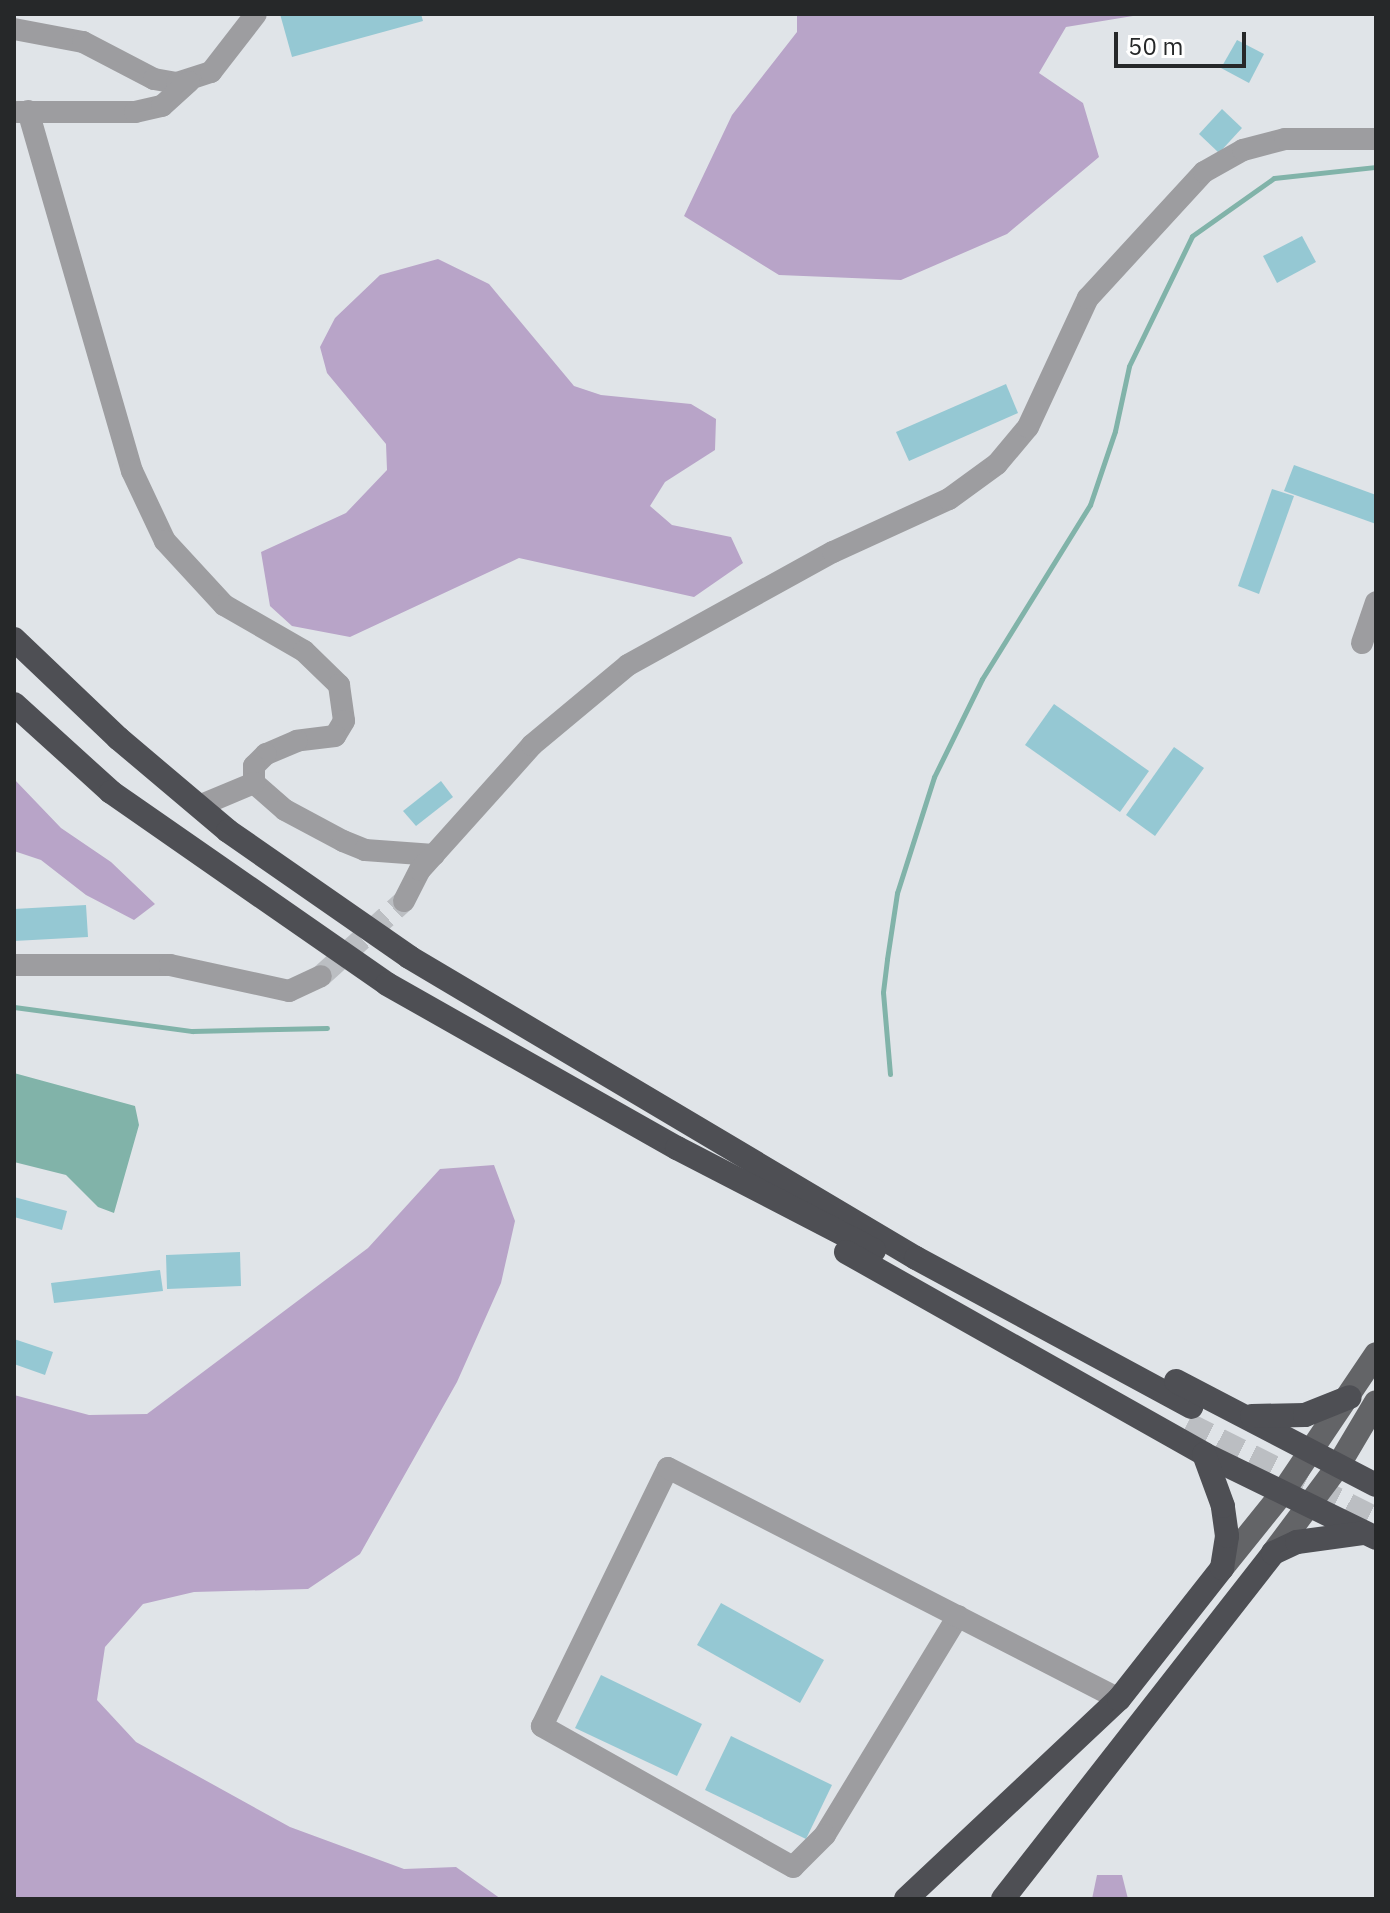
<!DOCTYPE html>
<html>
<head>
<meta charset="utf-8">
<style>
  body { margin:0 }
  #map { position:relative; width:1390px; height:1913px; overflow:hidden; background:#e0e4e8; font-family:"IBM Plex Sans",sans-serif }
  div>[style] { position:absolute }
  [style*='--x'] { left:calc(var(--x)*1px); top:calc(var(--y)*1px); width:calc(var(--w)*1px); rotate:calc(var(--a)*1deg) }
  .forest>* { inset:0; background:#b8a4c8 }
  .water>* { inset:0; background:#81b3a9 }
  .stream>* { height:5px; margin:-2.5px; padding:0 2.5px; transform-origin:2.5px; border-radius:2.5px; background:#81b3a9 }
  .building>* { inset:0; background:#95c8d3 }
  .minor-tunnel>* { height:22px; margin-top:-11px; transform-origin:0; background:repeating-linear-gradient(90deg,#bbbec2 0 22px,transparent 0 33px) }
  .highway-tunnel>* { height:24px; margin-top:-12px; transform-origin:0; background:repeating-linear-gradient(90deg,#bbbec2 0 24px,transparent 0 36px) }
  .minor>* { height:22px; margin:-11px; padding:0 11px; transform-origin:11px; border-radius:11px; background:#9d9da0 }
  .major>* { height:24px; margin:-12px; padding:0 12px; transform-origin:12px; border-radius:12px; background:#636467 }
  .highway>* { height:24px; margin:-12px; padding:0 12px; transform-origin:12px; border-radius:12px; background:#4e4f54 }
  span { translate:-50% -50%; white-space:nowrap; text-align:center; line-height:1.15; -webkit-text-stroke:6px #fff; paint-order:stroke }
  .frame { position:absolute; inset:0; border:16px solid #262829; pointer-events:none }
  .scale { position:absolute; left:1114px; top:32px; width:132px; height:36px; box-sizing:border-box; border:4px solid #262829; border-top:0; padding-left:10px; font-size:24px; line-height:28px; white-space:nowrap; color:#262829; -webkit-text-stroke:6px #fff; paint-order:stroke }
</style>
</head>
<body>
<div id="map">
  <div class="forest">
    <div style="clip-path:polygon(797px 14px,1145px 14px,1066px 27px,1039px 73px,1083px 103px,1099px 157px,1007px 234px,901px 280px,779px 275px,684px 216px,732px 115px,797px 32px)"></div>
    <div style="clip-path:polygon(438px 259px,489px 284px,574px 386px,601px 395px,691px 404px,716px 419px,715px 450px,665px 482px,650px 506px,672px 525px,731px 537px,743px 563px,694px 597px,519px 558px,350px 637px,292px 626px,270px 606px,261px 552px,346px 513px,387px 470px,386px 444px,327px 373px,320px 347px,335px 318px,380px 275px)"></div>
    <div style="clip-path:polygon(14px 779px,61px 828px,111px 862px,155px 904px,134px 920px,86px 895px,41px 860px,14px 851px)"></div>
    <div style="clip-path:polygon(494px 1165px,515px 1221px,501px 1283px,457px 1382px,360px 1554px,308px 1589px,194px 1592px,143px 1604px,105px 1647px,97px 1700px,136px 1742px,290px 1827px,404px 1869px,456px 1867px,501px 1899px,14px 1899px,14px 1395px,89px 1415px,147px 1414px,368px 1248px,440px 1169px)"></div>
    <div style="clip-path:polygon(1097px 1875px,1122px 1875px,1128px 1899px,1092px 1899px)"></div>
  </div>
  <div class="water">
    <div style="clip-path:polygon(14px 1073px,135px 1106px,139px 1125px,114px 1213px,98px 1207px,66px 1175px,14px 1162px)"></div>
  </div>
  <div class="stream">
    <div style="--x:14;--y:1007;--w:180;--a:7.7"></div>
    <div style="--x:192;--y:1031;--w:135;--a:-1.3"></div>
    <div style="--x:890;--y:1074;--w:82;--a:-94.9"></div>
    <div style="--x:883;--y:992;--w:33;--a:-83"></div>
    <div style="--x:887;--y:959;--w:67;--a:-81.4"></div>
    <div style="--x:897;--y:893;--w:122;--a:-72.3"></div>
    <div style="--x:934;--y:777;--w:109;--a:-63.9"></div>
    <div style="--x:982;--y:679;--w:205;--a:-58.2"></div>
    <div style="--x:1090;--y:505;--w:78;--a:-71.3"></div>
    <div style="--x:1115;--y:431;--w:66;--a:-77.8"></div>
    <div style="--x:1129;--y:366;--w:144;--a:-64.1"></div>
    <div style="--x:1192;--y:236;--w:100;--a:-35.3"></div>
    <div style="--x:1274;--y:178;--w:103;--a:-6.2"></div>
  </div>
  <div class="building">
    <div style="clip-path:polygon(280px 14px,421px 14px,423px 21px,292px 57px)"></div>
    <div style="clip-path:polygon(1237px 40px,1264px 54px,1249px 83px,1221px 68px)"></div>
    <div style="clip-path:polygon(1222px 109px,1242px 128px,1219px 153px,1199px 134px)"></div>
    <div style="clip-path:polygon(1302px 236px,1316px 262px,1277px 283px,1263px 256px)"></div>
    <div style="clip-path:polygon(1006px 384px,1018px 413px,909px 461px,896px 432px)"></div>
    <div style="clip-path:polygon(1294px 465px,1376px 495px,1376px 524px,1284px 491px)"></div>
    <div style="clip-path:polygon(1272px 489px,1294px 496px,1259px 594px,1238px 586px)"></div>
    <div style="clip-path:polygon(1054px 704px,1149px 771px,1120px 812px,1025px 745px)"></div>
    <div style="clip-path:polygon(1174px 747px,1204px 768px,1155px 836px,1126px 815px)"></div>
    <div style="clip-path:polygon(441px 781px,453px 797px,416px 826px,403px 811px)"></div>
    <div style="clip-path:polygon(86px 905px,88px 937px,14px 941px,14px 909px)"></div>
    <div style="clip-path:polygon(14px 1197px,67px 1211px,62px 1230px,14px 1217px)"></div>
    <div style="clip-path:polygon(240px 1252px,241px 1286px,167px 1289px,166px 1255px)"></div>
    <div style="clip-path:polygon(160px 1270px,163px 1291px,54px 1303px,51px 1283px)"></div>
    <div style="clip-path:polygon(14px 1339px,53px 1352px,45px 1375px,14px 1364px)"></div>
    <div style="clip-path:polygon(721px 1603px,824px 1660px,800px 1703px,697px 1645px)"></div>
    <div style="clip-path:polygon(601px 1675px,702px 1724px,677px 1776px,575px 1728px)"></div>
    <div style="clip-path:polygon(731px 1736px,832px 1785px,806px 1839px,705px 1790px)"></div>
  </div>
  <div class="minor-tunnel">
    <div style="--x:321;--y:976;--w:112;--a:-42.1"></div>
  </div>
  <div class="highway-tunnel">
    <div style="--x:1187;--y:1424;--w:212;--a:26.7"></div>
  </div>
  <div class="minor">
    <div style="--x:14;--y:29;--w:70;--a:10.7"></div>
    <div style="--x:83;--y:42;--w:80;--a:27.5"></div>
    <div style="--x:154;--y:79;--w:23;--a:10"></div>
    <div style="--x:177;--y:83;--w:36;--a:-18"></div>
    <div style="--x:211;--y:72;--w:73;--a:-52.2"></div>
    <div style="--x:28;--y:111;--w:375;--a:73.9"></div>
    <div style="--x:132;--y:471;--w:77;--a:64.8"></div>
    <div style="--x:165;--y:541;--w:87;--a:47.3"></div>
    <div style="--x:224;--y:605;--w:92;--a:29.9"></div>
    <div style="--x:304;--y:651;--w:49;--a:44.2"></div>
    <div style="--x:339;--y:685;--w:36;--a:82"></div>
    <div style="--x:344;--y:721;--w:17;--a:121"></div>
    <div style="--x:335;--y:736;--w:38;--a:173"></div>
    <div style="--x:297;--y:741;--w:34;--a:157"></div>
    <div style="--x:266;--y:754;--w:17;--a:135"></div>
    <div style="--x:254;--y:766;--w:17;--a:90"></div>
    <div style="--x:254;--y:783;--w:41;--a:41.1"></div>
    <div style="--x:285;--y:810;--w:66;--a:28.1"></div>
    <div style="--x:343;--y:841;--w:24;--a:22"></div>
    <div style="--x:365;--y:850;--w:69;--a:4.1"></div>
    <div style="--x:17;--y:112;--w:118;--a:0"></div>
    <div style="--x:135;--y:112;--w:28;--a:-13"></div>
    <div style="--x:162;--y:106;--w:36;--a:-42"></div>
    <div style="--x:1362;--y:643;--w:43;--a:-71.1"></div>
    <div style="--x:199;--y:806;--w:60;--a:-22.7"></div>
    <div style="--x:404;--y:901;--w:35;--a:-63"></div>
    <div style="--x:420;--y:870;--w:168;--a:-48.1"></div>
    <div style="--x:532;--y:745;--w:125;--a:-39.8"></div>
    <div style="--x:628;--y:665;--w:234;--a:-28.9"></div>
    <div style="--x:833;--y:552;--w:128;--a:-24.6"></div>
    <div style="--x:949;--y:499;--w:59;--a:-36.1"></div>
    <div style="--x:997;--y:464;--w:48;--a:-50"></div>
    <div style="--x:1028;--y:427;--w:142;--a:-65.1"></div>
    <div style="--x:1088;--y:298;--w:171;--a:-47.4"></div>
    <div style="--x:1204;--y:172;--w:45;--a:-29.4"></div>
    <div style="--x:1243;--y:150;--w:43;--a:-14.7"></div>
    <div style="--x:1285;--y:139;--w:91;--a:0"></div>
    <div style="--x:14;--y:965;--w:156;--a:0"></div>
    <div style="--x:170;--y:965;--w:122;--a:12.3"></div>
    <div style="--x:289;--y:991;--w:35;--a:-25"></div>
    <div style="--x:958;--y:1616;--w:256;--a:121.3"></div>
    <div style="--x:825;--y:1835;--w:45;--a:135"></div>
    <div style="--x:793;--y:1867;--w:288;--a:-150.7"></div>
    <div style="--x:542;--y:1726;--w:287;--a:-64"></div>
    <div style="--x:668;--y:1468;--w:507;--a:27.12"></div>
  </div>
  <div class="major">
    <div style="--x:1273;--y:1553;--w:109;--a:-53.2"></div>
    <div style="--x:1338;--y:1466;--w:74;--a:-59.3"></div>
    <div style="--x:1222;--y:1568;--w:97;--a:-51.2"></div>
    <div style="--x:1283;--y:1492;--w:166;--a:-56"></div>
  </div>
  <div class="highway">
    <div style="--x:14;--y:639;--w:144;--a:43.6"></div>
    <div style="--x:118;--y:738;--w:144;--a:40.2"></div>
    <div style="--x:228;--y:831;--w:221;--a:34.8"></div>
    <div style="--x:409;--y:957;--w:590;--a:30.7"></div>
    <div style="--x:916;--y:1258;--w:313;--a:28.4"></div>
    <div style="--x:14;--y:704;--w:131;--a:42.2"></div>
    <div style="--x:111;--y:792;--w:336;--a:34.8"></div>
    <div style="--x:387;--y:984;--w:333;--a:29.5"></div>
    <div style="--x:677;--y:1148;--w:222;--a:27.4"></div>
    <div style="--x:846;--y:1252;--w:411;--a:29.4"></div>
    <div style="--x:1204;--y:1454;--w:191;--a:26"></div>
    <div style="--x:1176;--y:1381;--w:225;--a:27.5"></div>
    <div style="--x:1252;--y:1416;--w:53;--a:-1.1"></div>
    <div style="--x:1305;--y:1415;--w:48;--a:-21.8"></div>
    <div style="--x:906;--y:1899;--w:292;--a:-43.2"></div>
    <div style="--x:1119;--y:1699;--w:167;--a:-51.8"></div>
    <div style="--x:1222;--y:1568;--w:32;--a:-81"></div>
    <div style="--x:1227;--y:1536;--w:30;--a:-98"></div>
    <div style="--x:1223;--y:1506;--w:55;--a:-110.1"></div>
    <div style="--x:1003;--y:1899;--w:439;--a:-52"></div>
    <div style="--x:1273;--y:1553;--w:26;--a:-25"></div>
    <div style="--x:1297;--y:1542;--w:68;--a:-7.7"></div>
  </div>
  <div class="frame"></div>
  <div class="scale">50 m</div>
</div>
</body>
</html>
